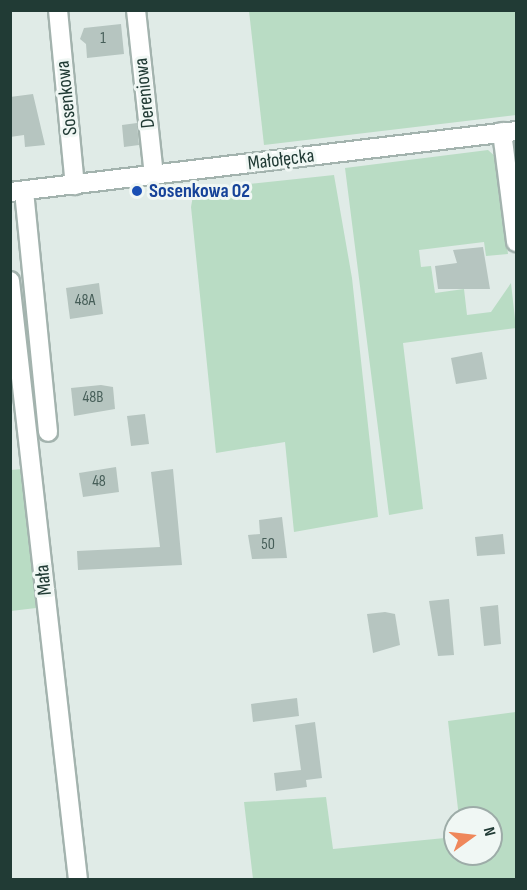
<!DOCTYPE html>
<html>
<head>
<meta charset="utf-8">
<style>
  body { margin:0 }
  #map { position:relative; width:527px; height:890px; overflow:hidden; background:#e0ebe7; font-family:"Sofia Sans Condensed",sans-serif }
  div>[style] { position:absolute }
  [style*='--x'] { left:calc(var(--x)*1px); top:calc(var(--y)*1px); width:calc(var(--w)*1px); rotate:calc(var(--a)*1deg) }
  .green>* { inset:0; background:#b9dcc4 }
  .building>* { inset:0; background:#b6c5c0 }
  .roads { filter:drop-shadow(2px 0 #a3b3ae) drop-shadow(-2px 0 #a3b3ae) drop-shadow(0 2px #a3b3ae) drop-shadow(0 -2px #a3b3ae) }
  .minor>* { height:18px; margin:-9px; padding:0 9px; transform-origin:9px; border-radius:9px; background:#fff }
  .dots>* { width:16px; height:16px; translate:-50% -50%; box-sizing:border-box; border:3px solid #f0f7f4; border-radius:50% }
  span { translate:-50% -50%; white-space:nowrap; text-align:center; line-height:1.15; -webkit-text-stroke:6px #f0f7f4; paint-order:stroke }
  .number-label { font-size:16px; color:#465e58 }
  .number-label span { -webkit-text-stroke-width:0 }
  .street-label { font-size:20px; color:#213b35 }
  .transit-label { font-size:20px; color:#164399; font-weight:700 }
  .left { translate:0 -50%; text-align:left }
  .frame { position:absolute; inset:0; border:12px solid #213b35; pointer-events:none }
  .north { position:absolute; left:443px; top:806px; width:60px; height:60px; box-sizing:border-box; background:#f0f7f4; border:2px solid #9daca8; border-radius:50%; rotate:75deg; font-size:16px; font-weight:700; line-height:24px; text-align:center; color:#213b35 }
  .north::after { content:''; display:block; margin:auto; width:21px; height:27px; background:#ef875a; clip-path:polygon(50% 0,100% 100%,50% 72%,0 100%) }
</style>
</head>
<body>
<div id="map">
  <div class="green">
    <div style="clip-path:polygon(249px 11px,516px 11px,516px 115px,264px 145px)"></div>
    <div style="clip-path:polygon(488px 150px,497px 158px,508px 254px,486px 256px,484px 242px,419px 250px,421px 267px,431px 266px,435px 293px,464px 289px,467px 315px,491px 312px,511px 283px,516px 328px,403px 343px,423px 509px,389px 515px,345px 168px)"></div>
    <div style="clip-path:polygon(334px 175px,352px 278px,378px 517px,294px 532px,285px 442px,216px 453px,191px 207px,194px 190px)"></div>
    <div style="clip-path:polygon(22px 469px,36px 608px,11px 611px,11px 470px)"></div>
    <div style="clip-path:polygon(516px 712px,516px 879px,253px 879px,244px 802px,326px 797px,333px 849px,455px 837px,455px 854px,491px 854px,491px 818px,459px 818px,448px 721px)"></div>
  </div>
  <div class="building">
    <div style="clip-path:polygon(121px 24px,124px 54px,87px 58px,86px 44px,80px 39px,84px 28px)"></div>
    <div style="clip-path:polygon(33px 94px,45px 145px,25px 147px,24px 135px,10px 137px,10px 97px)"></div>
    <div style="clip-path:polygon(137px 123px,139px 145px,124px 147px,122px 125px)"></div>
    <div style="clip-path:polygon(483px 247px,490px 289px,438px 289px,435px 266px,457px 263px,453px 250px)"></div>
    <div style="clip-path:polygon(99px 283px,103px 314px,70px 319px,66px 288px)"></div>
    <div style="clip-path:polygon(482px 352px,487px 379px,456px 384px,451px 358px)"></div>
    <div style="clip-path:polygon(101px 385px,113px 387px,115px 409px,74px 416px,71px 388px)"></div>
    <div style="clip-path:polygon(145px 414px,149px 444px,131px 446px,127px 416px)"></div>
    <div style="clip-path:polygon(116px 467px,119px 492px,83px 497px,79px 473px)"></div>
    <div style="clip-path:polygon(173px 469px,182px 565px,78px 570px,77px 551px,160px 547px,151px 472px)"></div>
    <div style="clip-path:polygon(282px 517px,287px 558px,252px 559px,248px 535px,260px 534px,259px 520px)"></div>
    <div style="clip-path:polygon(503px 534px,505px 554px,477px 556px,475px 537px)"></div>
    <div style="clip-path:polygon(449px 599px,454px 655px,438px 656px,429px 601px)"></div>
    <div style="clip-path:polygon(498px 605px,501px 644px,484px 646px,480px 607px)"></div>
    <div style="clip-path:polygon(385px 612px,395px 614px,400px 645px,373px 653px,367px 614px)"></div>
    <div style="clip-path:polygon(297px 698px,299px 716px,253px 722px,251px 704px)"></div>
    <div style="clip-path:polygon(315px 722px,322px 778px,306px 780px,307px 787px,276px 791px,274px 773px,301px 770px,295px 725px)"></div>
  </div>
  <div class="roads">
    <div class="minor">
      <div style="--x:58;--y:10;--w:176;--a:84.5"></div>
      <div style="--x:136;--y:10;--w:166;--a:83.8"></div>
      <div style="--x:502;--y:132;--w:111;--a:82.7"></div>
      <div style="--x:24;--y:191;--w:242;--a:84.3"></div>
      <div style="--x:10;--y:192;--w:510;--a:-6.87"></div>
      <div style="--x:10;--y:281;--w:603;--a:83.52"></div>
    </div>
  </div>
  <div class="dots">
    <div style="left:137px;top:191px;background:#1a4fb4"></div>
  </div>
  <div class="number-label">
    <span style="left:103px;top:39px">1</span>
    <span style="left:85px;top:301px">48A</span>
    <span style="left:93px;top:398px">48B</span>
    <span style="left:99px;top:482px">48</span>
    <span style="left:268px;top:545px">50</span>
  </div>
  <div class="street-label">
    <span style="left:145px;top:93px;rotate:-96deg">Dereniowa</span>
    <span style="left:67px;top:98px;rotate:-96deg">Sosenkowa</span>
    <span style="left:281px;top:160px;rotate:-7deg">Małołęcka</span>
    <span style="left:44px;top:580px;rotate:-96deg">Mała</span>
  </div>
  <div class="transit-label">
    <span class="left" style="left:149px;top:191px">Sosenkowa 02</span>
  </div>
  <div class="frame"></div>
  <div class="north">N</div>
</div>
</body>
</html>
